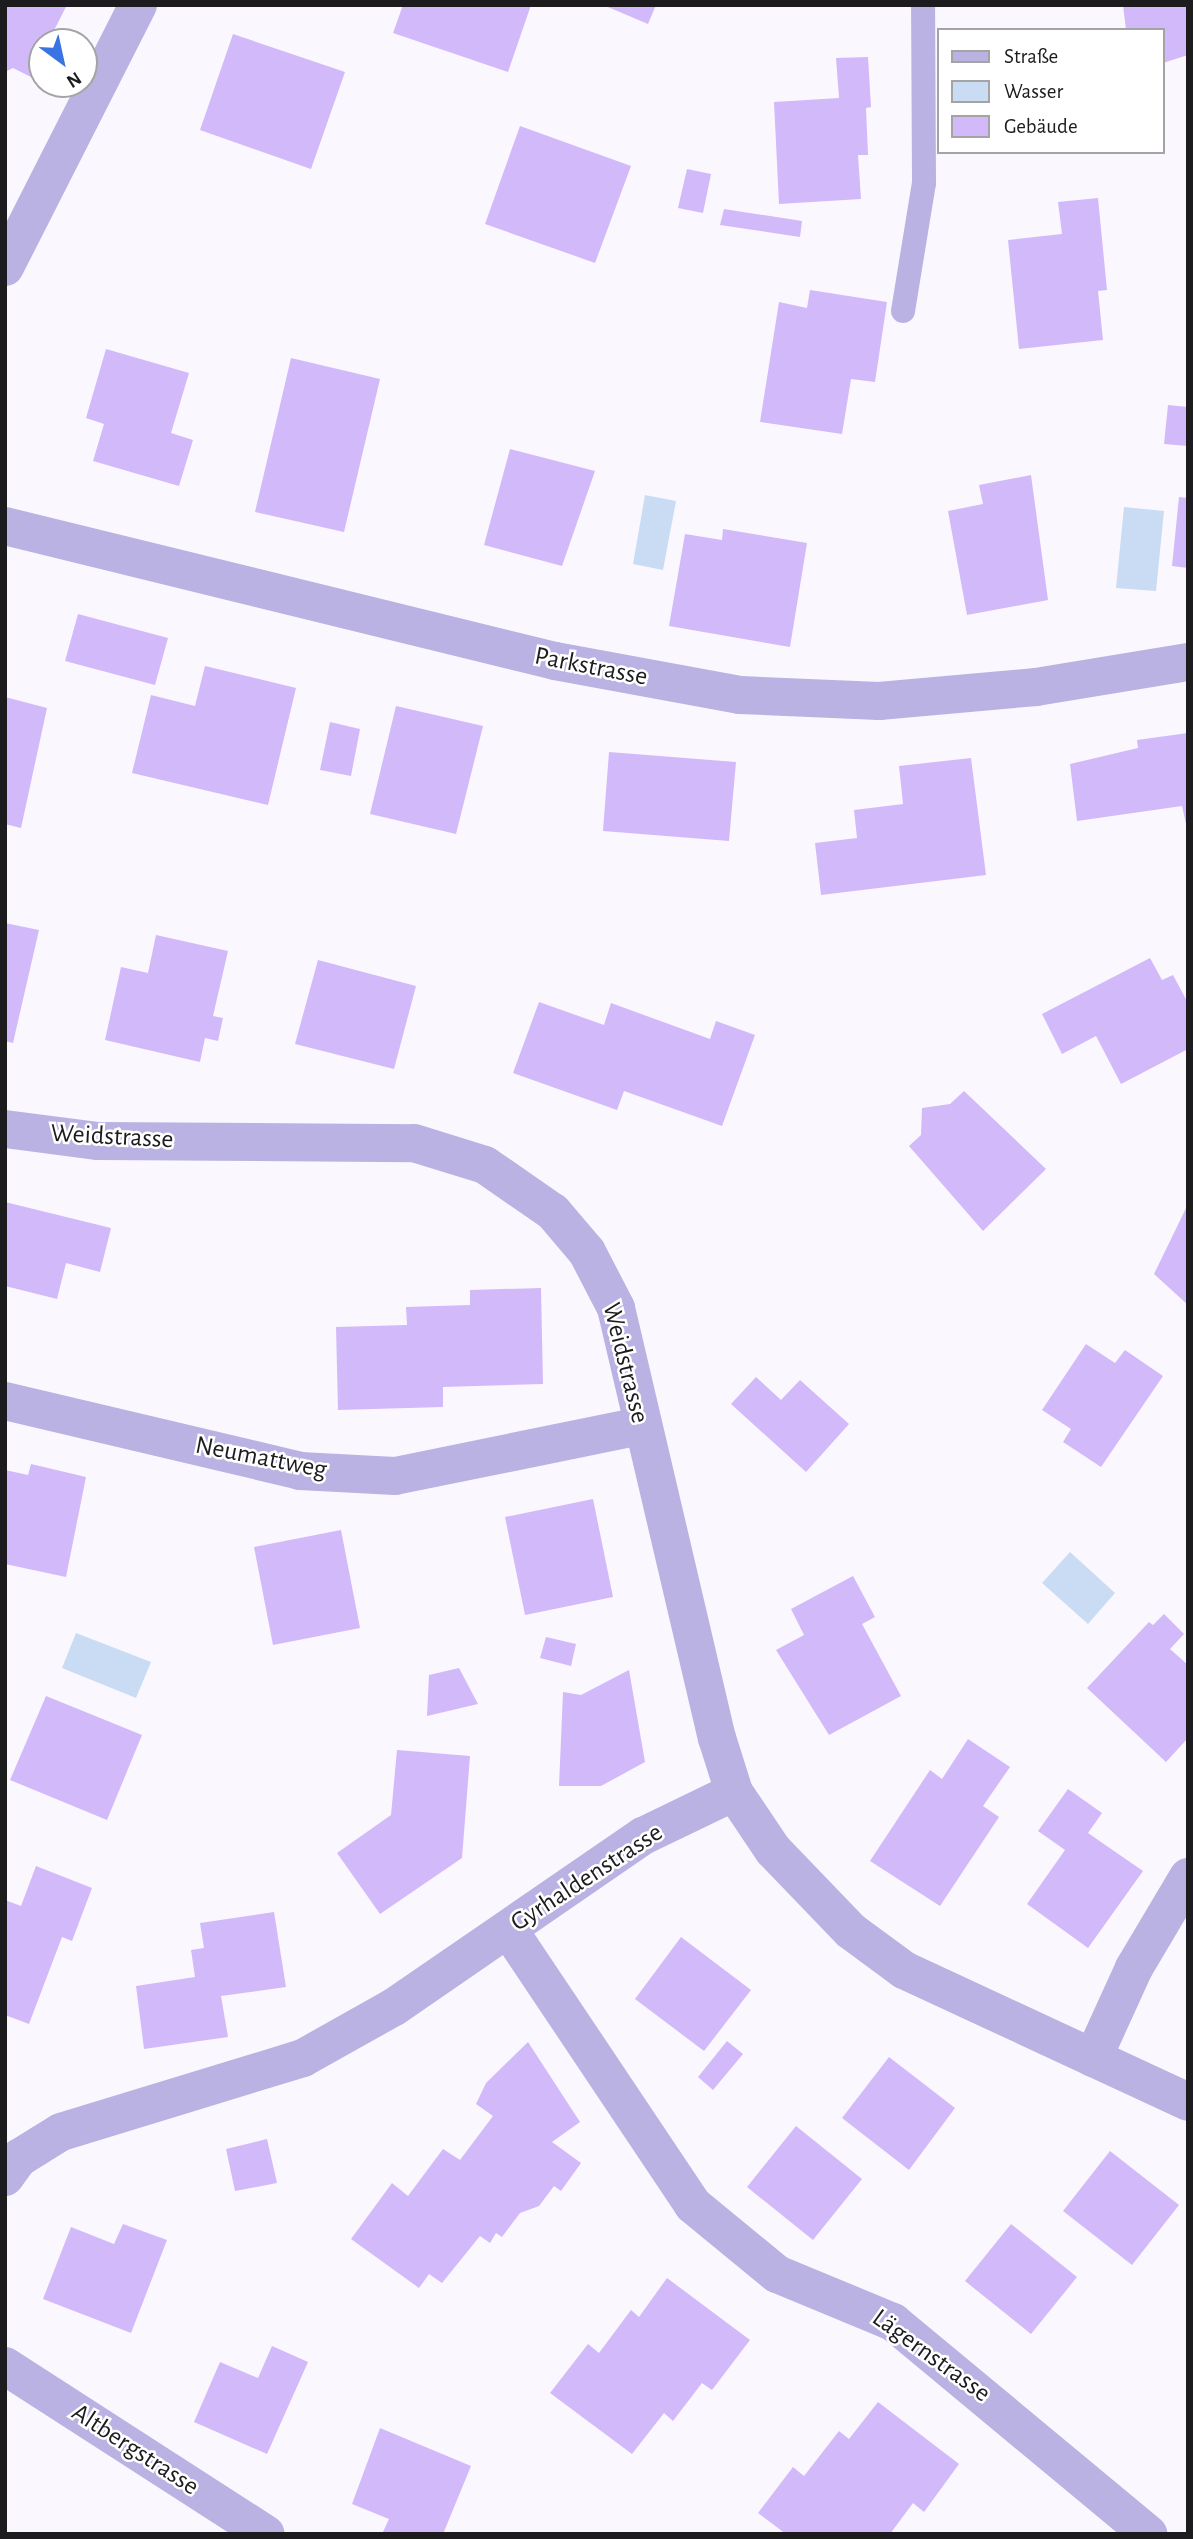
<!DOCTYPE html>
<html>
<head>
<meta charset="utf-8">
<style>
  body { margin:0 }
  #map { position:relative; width:1193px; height:2539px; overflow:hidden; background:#faf8fe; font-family:"Alegreya Sans",sans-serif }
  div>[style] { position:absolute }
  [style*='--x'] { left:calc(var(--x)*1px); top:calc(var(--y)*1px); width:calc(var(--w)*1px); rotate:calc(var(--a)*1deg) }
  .water>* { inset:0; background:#cadcf4 }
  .building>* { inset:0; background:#d2b9fa }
  .service>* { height:24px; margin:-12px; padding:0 12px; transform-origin:12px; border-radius:12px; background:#bab2e3 }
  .minor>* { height:38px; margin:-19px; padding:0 19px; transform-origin:19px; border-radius:19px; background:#bab2e3 }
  span { translate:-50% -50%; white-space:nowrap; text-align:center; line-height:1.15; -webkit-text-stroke:5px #fff; paint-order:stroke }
  .street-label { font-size:26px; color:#1c1b1e }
  .frame { position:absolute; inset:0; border:7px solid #1c1b1e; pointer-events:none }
  .legend { position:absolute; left:937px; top:28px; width:228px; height:126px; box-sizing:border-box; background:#fff; border:2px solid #a4a4a5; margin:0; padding:9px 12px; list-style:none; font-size:21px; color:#1c1b1e }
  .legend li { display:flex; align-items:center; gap:14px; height:35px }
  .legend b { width:35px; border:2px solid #a4a4a5 }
  .north { position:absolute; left:28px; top:28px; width:70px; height:70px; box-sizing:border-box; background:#fff; border:2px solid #a4a4a5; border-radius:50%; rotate:147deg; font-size:19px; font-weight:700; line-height:28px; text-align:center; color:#1c1b1e }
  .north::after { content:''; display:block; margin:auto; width:24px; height:32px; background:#3a73e2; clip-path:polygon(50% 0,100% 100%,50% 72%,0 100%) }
</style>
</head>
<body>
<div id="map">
  <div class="water">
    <div style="clip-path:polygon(645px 495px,676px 501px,663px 570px,633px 564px)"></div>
    <div style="clip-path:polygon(1124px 507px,1164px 511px,1156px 591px,1116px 588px)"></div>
    <div style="clip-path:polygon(1070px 1552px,1115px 1593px,1088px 1624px,1042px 1583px)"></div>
    <div style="clip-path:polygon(76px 1633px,151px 1662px,136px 1698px,62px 1668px)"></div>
  </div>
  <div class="building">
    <div style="clip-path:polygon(5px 5px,67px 5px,48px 42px,42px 42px,31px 77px,13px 68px,5px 72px)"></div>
    <div style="clip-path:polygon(403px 5px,531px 5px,508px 72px,393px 33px)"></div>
    <div style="clip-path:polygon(603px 5px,656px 5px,648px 24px)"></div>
    <div style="clip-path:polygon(1123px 5px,1188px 5px,1188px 55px,1163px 63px,1163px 30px,1126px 30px)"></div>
    <div style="clip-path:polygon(233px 34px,345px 72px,311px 169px,200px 130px)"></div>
    <div style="clip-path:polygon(868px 57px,871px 107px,866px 108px,868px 155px,858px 155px,861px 199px,779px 204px,774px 102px,839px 98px,836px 58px)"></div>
    <div style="clip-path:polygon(520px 126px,631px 166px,595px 263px,485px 224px)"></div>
    <div style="clip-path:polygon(687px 169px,711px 174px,703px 213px,678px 208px)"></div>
    <div style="clip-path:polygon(1098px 198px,1107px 290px,1098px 291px,1103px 340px,1019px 349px,1008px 240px,1062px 234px,1058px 202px)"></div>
    <div style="clip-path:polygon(724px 209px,802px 221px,800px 237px,720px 225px)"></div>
    <div style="clip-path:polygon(810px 290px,887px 302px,875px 382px,851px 379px,842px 434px,760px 422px,779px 302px,807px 308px)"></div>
    <div style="clip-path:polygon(106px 349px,189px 373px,171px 433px,193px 440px,179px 486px,93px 461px,104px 424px,86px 418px)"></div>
    <div style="clip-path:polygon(291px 358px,380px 379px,344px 532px,255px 512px)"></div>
    <div style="clip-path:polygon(1168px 405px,1188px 407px,1188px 446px,1164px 444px)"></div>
    <div style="clip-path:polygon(510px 449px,595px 471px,562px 566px,484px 545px)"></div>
    <div style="clip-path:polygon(1031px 475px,1048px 600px,967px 615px,948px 511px,983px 504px,979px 485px)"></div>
    <div style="clip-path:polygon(1179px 497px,1188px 498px,1188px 568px,1172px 566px)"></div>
    <div style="clip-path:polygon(723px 529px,807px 543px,790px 647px,669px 626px,685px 534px,722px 540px)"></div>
    <div style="clip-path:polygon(78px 614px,168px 638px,155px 685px,65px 661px)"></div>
    <div style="clip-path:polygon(205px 666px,296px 688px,268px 805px,132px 773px,151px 695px,195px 706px)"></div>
    <div style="clip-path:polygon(5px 697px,47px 708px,21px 828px,5px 824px)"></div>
    <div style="clip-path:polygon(396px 706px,483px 726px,456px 834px,370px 814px)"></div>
    <div style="clip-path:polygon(330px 722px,360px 729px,351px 776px,320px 770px)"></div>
    <div style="clip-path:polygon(1188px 733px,1188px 833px,1182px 806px,1077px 821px,1070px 764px,1138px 748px,1137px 740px)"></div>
    <div style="clip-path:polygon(609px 752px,736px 762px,729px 841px,603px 831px)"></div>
    <div style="clip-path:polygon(971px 758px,986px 875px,821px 895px,815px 843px,857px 838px,854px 810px,903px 804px,899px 766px)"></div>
    <div style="clip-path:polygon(5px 923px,39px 930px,13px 1043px,5px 1041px)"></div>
    <div style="clip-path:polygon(156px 935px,228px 951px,213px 1016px,223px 1018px,218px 1041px,205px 1038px,200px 1062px,105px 1040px,121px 967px,148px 973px)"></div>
    <div style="clip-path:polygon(1150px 958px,1162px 980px,1173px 975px,1188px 1003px,1188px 1049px,1121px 1084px,1096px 1036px,1062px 1054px,1042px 1014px)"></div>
    <div style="clip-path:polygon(318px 960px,416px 986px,394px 1069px,295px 1044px)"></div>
    <div style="clip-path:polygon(539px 1002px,604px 1025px,611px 1003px,710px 1039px,716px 1021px,755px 1035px,722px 1126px,624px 1091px,617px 1110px,513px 1073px)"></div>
    <div style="clip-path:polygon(964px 1091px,1046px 1169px,983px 1231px,909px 1146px,921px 1135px,922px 1108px,950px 1104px)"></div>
    <div style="clip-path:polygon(5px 1202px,111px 1228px,100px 1272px,66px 1263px,57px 1299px,5px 1286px)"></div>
    <div style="clip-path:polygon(1188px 1204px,1188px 1305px,1154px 1274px)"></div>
    <div style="clip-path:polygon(541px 1288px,543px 1384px,443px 1387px,443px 1407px,338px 1410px,336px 1327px,407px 1325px,406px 1307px,470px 1305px,470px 1290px)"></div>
    <div style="clip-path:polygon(1086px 1344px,1115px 1363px,1125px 1350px,1163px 1376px,1101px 1467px,1063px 1442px,1071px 1429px,1042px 1410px)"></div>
    <div style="clip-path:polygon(756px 1377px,781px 1400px,800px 1380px,849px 1424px,806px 1472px,731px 1404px)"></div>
    <div style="clip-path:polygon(31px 1464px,86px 1477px,66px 1577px,5px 1564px,5px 1470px,28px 1475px)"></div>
    <div style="clip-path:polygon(593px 1499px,613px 1597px,525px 1615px,505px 1517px)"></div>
    <div style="clip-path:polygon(341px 1530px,360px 1628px,273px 1645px,254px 1547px)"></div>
    <div style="clip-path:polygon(853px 1576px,875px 1617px,862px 1624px,901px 1696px,829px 1735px,776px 1650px,804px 1635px,791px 1609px)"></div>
    <div style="clip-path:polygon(1164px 1614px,1184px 1634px,1170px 1649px,1188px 1665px,1188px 1738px,1166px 1762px,1087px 1688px,1149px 1622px,1153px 1625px)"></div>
    <div style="clip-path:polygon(546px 1637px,576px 1644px,571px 1666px,540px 1658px)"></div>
    <div style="clip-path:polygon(459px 1668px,478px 1704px,427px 1716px,429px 1675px)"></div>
    <div style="clip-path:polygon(629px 1670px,645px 1762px,601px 1786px,559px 1786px,563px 1692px,581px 1695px)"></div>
    <div style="clip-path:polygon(46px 1696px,142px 1735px,107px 1820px,10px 1780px)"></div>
    <div style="clip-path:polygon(968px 1739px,1010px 1767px,983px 1806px,999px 1817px,940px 1906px,870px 1861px,930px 1770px,942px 1779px)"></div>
    <div style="clip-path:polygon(397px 1750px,470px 1756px,462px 1858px,380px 1914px,337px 1853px,391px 1815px)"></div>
    <div style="clip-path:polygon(1068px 1789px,1102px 1813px,1088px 1833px,1143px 1871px,1088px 1948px,1027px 1904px,1065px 1850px,1038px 1831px)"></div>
    <div style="clip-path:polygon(36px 1866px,92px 1888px,72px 1941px,62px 1937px,29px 2024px,5px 2015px,5px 1900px,21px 1906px)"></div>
    <div style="clip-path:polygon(274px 1912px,286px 1987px,221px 1996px,228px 2037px,144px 2049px,136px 1986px,195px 1977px,191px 1950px,204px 1948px,200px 1923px)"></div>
    <div style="clip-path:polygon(681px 1937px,751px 1990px,704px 2051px,635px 1999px)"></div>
    <div style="clip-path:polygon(727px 2041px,743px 2054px,713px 2090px,698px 2077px)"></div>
    <div style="clip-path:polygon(528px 2042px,580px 2122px,552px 2142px,581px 2163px,561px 2191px,554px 2186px,539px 2206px,520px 2213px,502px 2237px,496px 2233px,490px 2243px,480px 2236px,442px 2283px,429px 2274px,419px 2288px,351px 2239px,392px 2183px,408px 2196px,443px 2149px,460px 2160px,493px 2116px,476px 2104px,486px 2083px)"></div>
    <div style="clip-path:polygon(889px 2057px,955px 2108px,909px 2170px,842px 2118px)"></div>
    <div style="clip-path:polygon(796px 2126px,862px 2179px,813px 2240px,747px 2187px)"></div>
    <div style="clip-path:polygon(267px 2139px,277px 2183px,235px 2191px,226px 2149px)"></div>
    <div style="clip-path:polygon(1110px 2151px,1179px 2205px,1132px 2265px,1063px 2211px)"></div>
    <div style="clip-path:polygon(123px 2224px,167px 2240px,131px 2333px,43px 2299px,71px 2227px,114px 2244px)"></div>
    <div style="clip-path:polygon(1011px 2224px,1077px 2277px,1031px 2334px,965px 2281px)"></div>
    <div style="clip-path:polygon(667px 2278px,750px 2340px,712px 2390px,702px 2383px,673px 2421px,664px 2413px,632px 2454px,550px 2393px,588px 2344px,599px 2353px,631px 2310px,639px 2317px)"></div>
    <div style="clip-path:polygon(272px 2346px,308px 2362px,267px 2454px,194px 2422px,220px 2362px,258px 2378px)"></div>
    <div style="clip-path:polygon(878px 2402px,959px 2464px,924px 2512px,913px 2503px,890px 2534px,786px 2534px,758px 2513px,793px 2467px,804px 2476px,839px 2431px,849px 2439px)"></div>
    <div style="clip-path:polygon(380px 2428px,471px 2466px,443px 2534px,382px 2534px,389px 2519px,352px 2504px)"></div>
  </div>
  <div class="service">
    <div style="--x:903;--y:311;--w:130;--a:-80.7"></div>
    <div style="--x:924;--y:183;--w:178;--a:-90.3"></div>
  </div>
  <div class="minor">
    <div style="--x:5;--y:267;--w:294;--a:-63.1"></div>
    <div style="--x:5;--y:526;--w:566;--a:13.79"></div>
    <div style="--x:555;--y:661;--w:188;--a:10.4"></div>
    <div style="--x:740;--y:695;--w:139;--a:2.5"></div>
    <div style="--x:879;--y:701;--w:158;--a:-5.1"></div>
    <div style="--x:1036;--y:687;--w:154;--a:-9.3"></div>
    <div style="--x:5;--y:1129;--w:94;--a:7.4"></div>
    <div style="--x:98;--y:1141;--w:316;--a:0.4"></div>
    <div style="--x:414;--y:1143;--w:74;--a:17.2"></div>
    <div style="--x:485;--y:1165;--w:83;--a:34.7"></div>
    <div style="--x:553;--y:1212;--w:52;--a:49.6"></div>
    <div style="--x:587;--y:1252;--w:63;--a:62.6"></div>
    <div style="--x:616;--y:1308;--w:442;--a:76.8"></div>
    <div style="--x:717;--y:1738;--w:57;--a:72.5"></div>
    <div style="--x:734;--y:1792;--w:70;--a:56.1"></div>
    <div style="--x:773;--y:1850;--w:112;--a:46.1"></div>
    <div style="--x:851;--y:1931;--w:66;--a:36.3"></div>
    <div style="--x:904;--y:1970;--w:313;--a:24.9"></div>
    <div style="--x:5;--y:1401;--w:303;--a:13.3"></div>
    <div style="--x:300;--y:1471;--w:95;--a:3"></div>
    <div style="--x:395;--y:1476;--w:251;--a:-11.5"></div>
    <div style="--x:509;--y:1930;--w:331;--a:56.2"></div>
    <div style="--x:693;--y:2205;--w:109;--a:39.4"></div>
    <div style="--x:777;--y:2274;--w:126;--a:22.5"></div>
    <div style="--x:893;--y:2322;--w:332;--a:39.7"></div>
    <div style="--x:1093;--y:2058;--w:99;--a:-65.5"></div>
    <div style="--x:1134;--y:1968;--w:106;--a:-59.3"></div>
    <div style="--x:5;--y:2177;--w:24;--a:-54"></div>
    <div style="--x:19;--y:2158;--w:49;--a:-31.8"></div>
    <div style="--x:61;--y:2132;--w:253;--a:-17"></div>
    <div style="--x:303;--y:2058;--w:104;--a:-29.3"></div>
    <div style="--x:394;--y:2007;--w:302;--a:-34.5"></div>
    <div style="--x:643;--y:1836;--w:101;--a:-25.8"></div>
    <div style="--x:5;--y:2366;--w:310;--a:32.8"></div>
  </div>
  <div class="street-label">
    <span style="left:591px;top:667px;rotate:11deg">Parkstrasse</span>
    <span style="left:112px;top:1137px;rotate:3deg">Weidstrasse</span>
    <span style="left:625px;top:1363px;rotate:76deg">Weidstrasse</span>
    <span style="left:261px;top:1458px;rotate:11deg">Neumattweg</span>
    <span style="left:587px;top:1878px;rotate:-33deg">Gyrhaldenstrasse</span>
    <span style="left:931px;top:2356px;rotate:36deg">Lägernstrasse</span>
    <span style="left:135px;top:2450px;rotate:33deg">Altbergstrasse</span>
  </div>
  <div class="frame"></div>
  <ul class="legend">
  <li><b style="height:9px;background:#bab2e3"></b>Straße</li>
  <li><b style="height:19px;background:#cadcf4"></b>Wasser</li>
  <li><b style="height:19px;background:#d2b9fa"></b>Gebäude</li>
  </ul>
  <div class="north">N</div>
</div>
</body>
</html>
